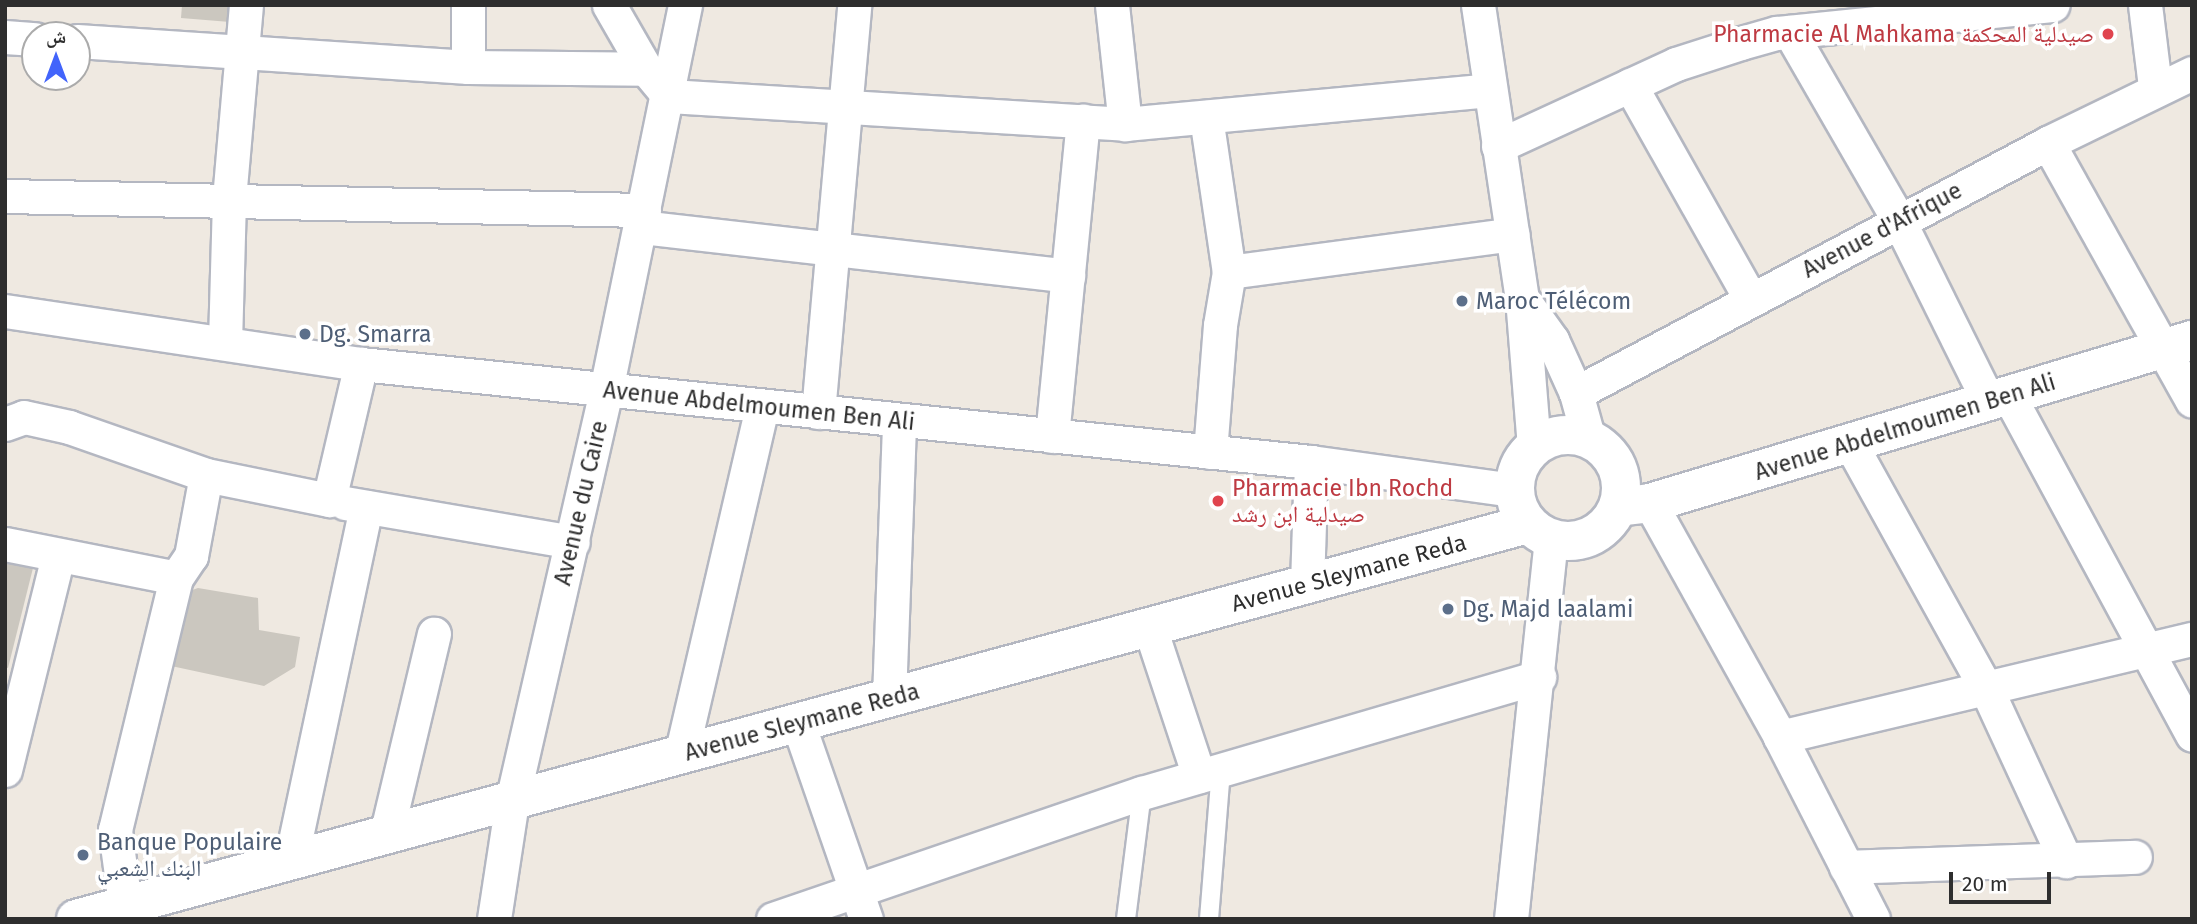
<!DOCTYPE html>
<html>
<head>
<meta charset="utf-8">
<style>
  body { margin:0 }
  #map { position:relative; width:2197px; height:924px; overflow:hidden; background:#efe9e1; font-family:"Fira Sans","Noto Naskh Arabic",sans-serif }
  div>[style] { position:absolute }
  [style*='--x'] { left:calc(var(--x)*1px); top:calc(var(--y)*1px); width:calc(var(--w)*1px); rotate:calc(var(--a)*1deg) }
  .building>* { inset:0; background:#cbc7bf }
  .roads { filter:drop-shadow(2px 0 #b4b7c1) drop-shadow(-2px 0 #b4b7c1) drop-shadow(0 2px #b4b7c1) drop-shadow(0 -2px #b4b7c1) }
  .lane>* { height:18px; margin:-9px; padding:0 9px; transform-origin:9px; border-radius:9px; background:#fff }
  .street>* { height:33px; margin:-16.5px; padding:0 16.5px; transform-origin:16.5px; border-radius:16.5px; background:#fff }
  .secondary>* { height:38px; margin:-19px; padding:0 19px; transform-origin:19px; border-radius:19px; background:#fff }
  .secondary>.ring { margin:-19px; padding:0; box-sizing:content-box; background:none; border:38px solid #fff; border-radius:50% }
  .dots>* { width:19px; height:19px; translate:-50% -50%; box-sizing:border-box; border:4px solid #fff; border-radius:50% }
  span { translate:-50% -50%; white-space:nowrap; text-align:center; line-height:1.15; -webkit-text-stroke:7px #fff; paint-order:stroke }
  .health-label { font-size:23px; color:#be3a42 }
  .right { translate:-100% -50%; text-align:right }
  .left { translate:0 -50%; text-align:left }
  .street-label { font-size:23px; color:#2e2e2e }
  .service-label { font-size:23px; color:#4e5e75 }
  .frame { position:absolute; inset:0; border:7px solid #2e2e2e; pointer-events:none }
  .north { position:absolute; left:21px; top:21px; width:70px; height:70px; box-sizing:border-box; background:#fff; border:2px solid #ababab; border-radius:50%; rotate:0deg; font-size:19px; font-weight:700; line-height:28px; text-align:center; color:#2e2e2e }
  .north::after { content:''; display:block; margin:auto; width:24px; height:32px; background:#4264fb; clip-path:polygon(50% 0,100% 100%,50% 72%,0 100%) }
  .scale { position:absolute; left:1949px; top:872px; width:102px; height:32px; box-sizing:border-box; border:4px solid #2e2e2e; border-top:0; padding-left:9px; font-size:21px; line-height:24px; white-space:nowrap; color:#2e2e2e; -webkit-text-stroke:5px #fff; paint-order:stroke }
</style>
</head>
<body>
<div id="map">
  <div class="building">
    <div style="clip-path:polygon(182px 5px,231px 5px,230px 22px,181px 18px)"></div>
    <div style="clip-path:polygon(5px 553px,35px 560px,8px 668px,5px 667px)"></div>
    <div style="clip-path:polygon(198px 588px,258px 598px,259px 630px,300px 637px,295px 667px,264px 686px,162px 664px,178px 595px)"></div>
  </div>
  <div class="roads">
    <div class="lane">
      <div style="--x:1126;--y:919;--w:127;--a:-82.8"></div>
      <div style="--x:1209;--y:919;--w:149;--a:-85.4"></div>
    </div>
    <div class="street">
      <div style="--x:468;--y:5;--w:62;--a:90"></div>
      <div style="--x:468;--y:67;--w:178;--a:0.6"></div>
      <div style="--x:646;--y:69;--w:35;--a:50"></div>
      <div style="--x:669;--y:96;--w:457;--a:3.5"></div>
      <div style="--x:1125;--y:124;--w:366;--a:-5.3"></div>
      <div style="--x:609;--y:5;--w:74;--a:60"></div>
      <div style="--x:1112;--y:5;--w:120;--a:83.8"></div>
      <div style="--x:1478;--y:5;--w:296;--a:81.5"></div>
      <div style="--x:1522;--y:298;--w:149;--a:85.4"></div>
      <div style="--x:2145;--y:5;--w:83;--a:83"></div>
      <div style="--x:1790;--y:32;--w:218;--a:60"></div>
      <div style="--x:1899;--y:221;--w:202;--a:63.6"></div>
      <div style="--x:5;--y:37;--w:30;--a:4"></div>
      <div style="--x:77;--y:41;--w:392;--a:3.8"></div>
      <div style="--x:1630;--y:85;--w:244;--a:60.6"></div>
      <div style="--x:1206;--y:117;--w:157;--a:81.6"></div>
      <div style="--x:2048;--y:143;--w:295;--a:60.8"></div>
      <div style="--x:1498;--y:146;--w:196;--a:-24.7"></div>
      <div style="--x:1676;--y:64;--w:68;--a:-17.9"></div>
      <div style="--x:1741;--y:43;--w:37;--a:-16"></div>
      <div style="--x:1777;--y:33;--w:277;--a:-5.8"></div>
      <div style="--x:5;--y:196;--w:639;--a:1.26"></div>
      <div style="--x:641;--y:227;--w:430;--a:6.5"></div>
      <div style="--x:1522;--y:298;--w:52;--a:54.5"></div>
      <div style="--x:1552;--y:340;--w:58;--a:65.6"></div>
      <div style="--x:1576;--y:393;--w:49;--a:74.5"></div>
      <div style="--x:5;--y:311;--w:360;--a:8.5"></div>
      <div style="--x:361;--y:364;--w:955;--a:5.89"></div>
      <div style="--x:1311;--y:462;--w:205;--a:7.9"></div>
      <div style="--x:225;--y:343;--w:144;--a:-88.4"></div>
      <div style="--x:229;--y:199;--w:195;--a:-85"></div>
      <div style="--x:1576;--y:393;--w:534;--a:-27.91"></div>
      <div style="--x:2048;--y:143;--w:160;--a:-25.9"></div>
      <div style="--x:2009;--y:396;--w:385;--a:61.6"></div>
      <div style="--x:818;--y:412;--w:409;--a:-84.9"></div>
      <div style="--x:5;--y:424;--w:20;--a:-20"></div>
      <div style="--x:24;--y:417;--w:46;--a:12.5"></div>
      <div style="--x:69;--y:427;--w:145;--a:19.3"></div>
      <div style="--x:1052;--y:436;--w:317;--a:-84.4"></div>
      <div style="--x:1850;--y:443;--w:280;--a:61"></div>
      <div style="--x:1986;--y:688;--w:191;--a:65.2"></div>
      <div style="--x:1210;--y:452;--w:127;--a:-85.5"></div>
      <div style="--x:1220;--y:325;--w:54;--a:-80.4"></div>
      <div style="--x:1229;--y:272;--w:286;--a:-7.6"></div>
      <div style="--x:345;--y:503;--w:231;--a:9.7"></div>
      <div style="--x:1650;--y:503;--w:268;--a:60.9"></div>
      <div style="--x:1780;--y:737;--w:204;--a:62.9"></div>
      <div style="--x:5;--y:544;--w:174;--a:11.2"></div>
      <div style="--x:1307;--y:584;--w:122;--a:-88.1"></div>
      <div style="--x:1150;--y:628;--w:156;--a:71.7"></div>
      <div style="--x:889;--y:698;--w:278;--a:-87.9"></div>
      <div style="--x:798;--y:723;--w:207;--a:70.9"></div>
      <div style="--x:1780;--y:737;--w:423;--a:-13.4"></div>
      <div style="--x:681;--y:755;--w:358;--a:-76.9"></div>
      <div style="--x:5;--y:770;--w:220;--a:-76.1"></div>
      <div style="--x:386;--y:835;--w:207;--a:-76.6"></div>
      <div style="--x:291;--y:860;--w:361;--a:-78"></div>
      <div style="--x:1846;--y:867;--w:289;--a:-2"></div>
      <div style="--x:127;--y:919;--w:90;--a:-97.7"></div>
      <div style="--x:115;--y:830;--w:259;--a:-76.4"></div>
      <div style="--x:176;--y:578;--w:27;--a:-56"></div>
      <div style="--x:191;--y:556;--w:82;--a:-79.5"></div>
      <div style="--x:206;--y:475;--w:126;--a:11.5"></div>
      <div style="--x:329;--y:500;--w:140;--a:-76.8"></div>
      <div style="--x:494;--y:919;--w:119;--a:-81.3"></div>
      <div style="--x:512;--y:801;--w:422;--a:-77.1"></div>
      <div style="--x:606;--y:390;--w:393;--a:-78.4"></div>
      <div style="--x:773;--y:919;--w:390;--a:-18.9"></div>
      <div style="--x:1142;--y:793;--w:414;--a:-16.3"></div>
      <div style="--x:1511;--y:919;--w:382;--a:-84"></div>
    </div>
    <div class="secondary">
      <div class="ring" style="left:1515px;top:435px;width:68px;height:68px"></div>
      <div style="--x:1618;--y:507;--w:32;--a:-7"></div>
      <div style="--x:1650;--y:503;--w:566;--a:-16.74"></div>
      <div style="--x:76;--y:919;--w:1505;--a:-15.22"></div>
    </div>
  </div>
  <div class="dots">
    <div style="left:2108px;top:34px;background:#e0444e"></div>
    <div style="left:1462px;top:301px;background:#5c6f8a"></div>
    <div style="left:305px;top:334px;background:#5c6f8a"></div>
    <div style="left:1218px;top:501px;background:#e0444e"></div>
    <div style="left:1448px;top:609px;background:#5c6f8a"></div>
    <div style="left:83px;top:855px;background:#5c6f8a"></div>
  </div>
  <div class="health-label">
    <span class="right" style="left:2094px;top:34px">Pharmacie Al Mahkama صيدلية المحكمة</span>
    <span class="left" style="left:1232px;top:501px">Pharmacie Ibn Rochd<br>صيدلية ابن رشد</span>
  </div>
  <div class="street-label">
    <span style="left:1882px;top:230px;rotate:-28deg">Avenue d'Afrique</span>
    <span style="left:759px;top:406px;rotate:6deg">Avenue Abdelmoumen Ben Ali</span>
    <span style="left:1905px;top:427px;rotate:-17deg">Avenue Abdelmoumen Ben Ali</span>
    <span style="left:581px;top:503px;rotate:-77deg">Avenue du Caire</span>
    <span style="left:1349px;top:573px;rotate:-15deg">Avenue Sleymane Reda</span>
    <span style="left:802px;top:722px;rotate:-15deg">Avenue Sleymane Reda</span>
  </div>
  <div class="service-label">
    <span class="left" style="left:1476px;top:301px">Maroc Télécom</span>
    <span class="left" style="left:319px;top:334px">Dg. Smarra</span>
    <span class="left" style="left:1462px;top:609px">Dg. Majd laalami</span>
    <span class="left" style="left:97px;top:855px">Banque Populaire<br>البنك الشعبي</span>
  </div>
  <div class="frame"></div>
  <div class="north">ش</div>
  <div class="scale">20 m</div>
</div>
</body>
</html>
